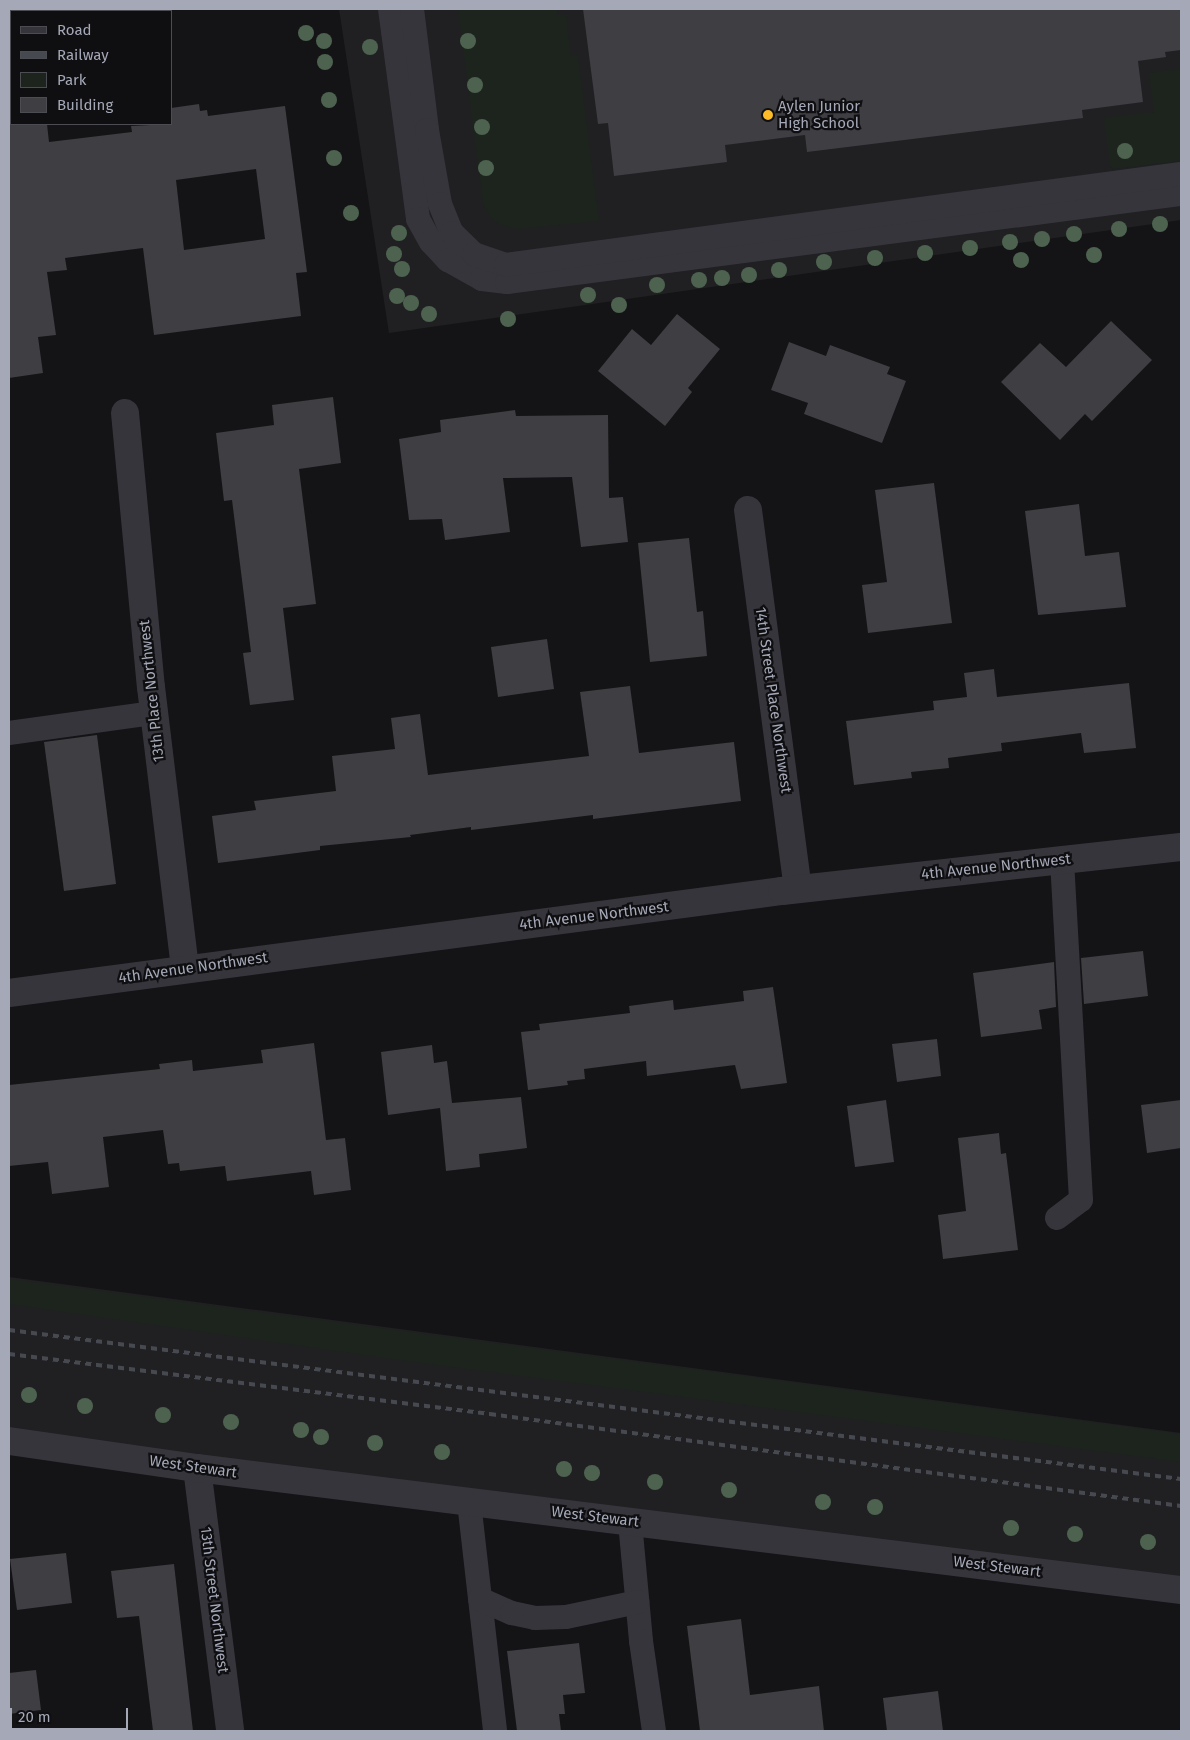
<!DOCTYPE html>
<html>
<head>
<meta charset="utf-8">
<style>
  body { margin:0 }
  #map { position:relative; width:1190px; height:1740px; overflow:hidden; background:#141416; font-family:"Fira Sans",sans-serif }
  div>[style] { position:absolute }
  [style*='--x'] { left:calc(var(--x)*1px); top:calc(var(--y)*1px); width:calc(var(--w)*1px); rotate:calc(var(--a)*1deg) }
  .built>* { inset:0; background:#202023 }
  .green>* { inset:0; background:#1c241d }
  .building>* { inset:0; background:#3e3e43 }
  .service>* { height:24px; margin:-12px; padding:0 12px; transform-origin:12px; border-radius:12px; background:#35353b }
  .minor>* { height:28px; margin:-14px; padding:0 14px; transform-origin:14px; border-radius:14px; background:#35353b }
  .tertiary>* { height:28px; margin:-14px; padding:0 14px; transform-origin:14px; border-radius:14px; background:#35353b }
  .rail>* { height:4px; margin-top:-2px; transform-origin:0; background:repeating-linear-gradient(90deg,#474950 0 6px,transparent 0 11px) }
  .trees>* { width:16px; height:16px; margin:-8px; border-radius:50%; background:#4d6350 }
  .dots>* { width:14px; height:14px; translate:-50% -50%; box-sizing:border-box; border:2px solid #0f0f11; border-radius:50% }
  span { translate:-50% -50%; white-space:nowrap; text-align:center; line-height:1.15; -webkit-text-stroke:4.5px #0f0f11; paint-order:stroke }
  .poi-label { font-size:15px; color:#a5a9b7 }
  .left { translate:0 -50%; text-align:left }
  .street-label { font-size:15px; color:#a5a9b7 }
  .frame { position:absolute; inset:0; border:10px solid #a5a9b7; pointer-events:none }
  .legend { position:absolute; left:10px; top:10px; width:162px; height:115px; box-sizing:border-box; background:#0f0f11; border:1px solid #4b4d53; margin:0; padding:6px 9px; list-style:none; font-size:15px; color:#a5a9b7 }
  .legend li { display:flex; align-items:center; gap:10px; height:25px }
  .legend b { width:25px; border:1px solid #4b4d53 }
  .scale { position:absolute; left:10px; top:1708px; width:118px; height:22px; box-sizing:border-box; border:2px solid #a5a9b7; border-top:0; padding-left:6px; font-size:15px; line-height:18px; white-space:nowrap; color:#a5a9b7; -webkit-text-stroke:4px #0f0f11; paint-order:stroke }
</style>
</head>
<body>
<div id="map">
  <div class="built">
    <div style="clip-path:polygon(339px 9px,1181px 9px,1181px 220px,389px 333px)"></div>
    <div style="clip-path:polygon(9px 1277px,1181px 1433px,1181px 1590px,9px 1441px)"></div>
  </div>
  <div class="green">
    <div style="clip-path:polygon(458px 9px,557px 9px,558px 15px,566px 14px,571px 56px,578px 56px,599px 221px,517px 229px,499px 224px,491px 218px,483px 203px)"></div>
    <div style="clip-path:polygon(1179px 61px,1181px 61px,1181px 161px,1113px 169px,1110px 166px,1104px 118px,1154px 112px,1149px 73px,1180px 69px)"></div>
    <div style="clip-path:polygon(9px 1279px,1181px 1434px,1181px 1462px,384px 1358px,9px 1304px)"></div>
  </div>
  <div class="building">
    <div style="clip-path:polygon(583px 9px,1181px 9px,1181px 50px,1165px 52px,1166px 57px,1138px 61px,1143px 102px,1082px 110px,1083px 118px,807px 152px,805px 135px,725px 145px,727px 162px,614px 176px,608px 123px,598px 124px)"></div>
    <div style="clip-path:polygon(evenodd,199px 104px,200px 111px,207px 110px,208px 116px,285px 106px,307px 272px,296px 273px,301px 316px,154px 335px,143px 248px,65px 258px,67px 270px,47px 272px,56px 335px,38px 337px,43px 373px,9px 378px,9px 124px,47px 124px,49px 142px,132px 132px,131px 126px,171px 124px,171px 108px,199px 104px,256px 169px,265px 239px,184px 250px,176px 180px,256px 169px)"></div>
    <div style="clip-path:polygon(677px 314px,720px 349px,688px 388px,692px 392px,665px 426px,598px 371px,632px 329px,651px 345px)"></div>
    <div style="clip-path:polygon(1111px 321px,1152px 360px,1092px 421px,1085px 414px,1060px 440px,1001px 382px,1040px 343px,1066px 367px)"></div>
    <div style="clip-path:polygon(789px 342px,826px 356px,830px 345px,890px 367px,887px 374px,906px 381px,882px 443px,804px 414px,808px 403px,771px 390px)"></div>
    <div style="clip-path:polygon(333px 397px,341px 463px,299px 469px,316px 604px,283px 608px,294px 700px,250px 705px,243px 653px,251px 652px,232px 500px,224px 501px,216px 433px,274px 425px,272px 405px)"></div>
    <div style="clip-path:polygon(515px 410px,516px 416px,608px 415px,609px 498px,623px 497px,628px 542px,581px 547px,572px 477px,503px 478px,510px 532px,445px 540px,442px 519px,409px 520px,399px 439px,441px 432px,440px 420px)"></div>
    <div style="clip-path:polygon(934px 483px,952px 623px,868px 633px,862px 585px,887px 582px,875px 490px)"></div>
    <div style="clip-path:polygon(1079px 504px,1085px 556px,1119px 552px,1126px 607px,1038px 615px,1025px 511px)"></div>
    <div style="clip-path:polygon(689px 538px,697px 612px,703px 611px,707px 656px,650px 662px,638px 543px)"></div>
    <div style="clip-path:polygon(547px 639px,554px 689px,498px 697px,491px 647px)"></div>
    <div style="clip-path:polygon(994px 669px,997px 697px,1129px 683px,1136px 748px,1084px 753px,1081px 733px,1001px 743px,1002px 751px,948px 758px,949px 768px,911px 772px,912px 778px,854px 785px,846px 721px,934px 710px,933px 701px,967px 697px,964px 673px)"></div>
    <div style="clip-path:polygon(630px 686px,639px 753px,734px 742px,741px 801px,593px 819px,593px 815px,471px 830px,471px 827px,410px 835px,411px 837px,320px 846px,320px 850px,218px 863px,212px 816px,256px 810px,254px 801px,336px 791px,332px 756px,395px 749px,391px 718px,420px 714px,428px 775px,589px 756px,580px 692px)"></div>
    <div style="clip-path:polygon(97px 735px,116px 884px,64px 891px,44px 742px)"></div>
    <div style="clip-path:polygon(1143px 951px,1148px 996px,1084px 1004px,1081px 958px)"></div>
    <div style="clip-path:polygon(1054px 962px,1056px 1007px,1039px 1010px,1042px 1029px,981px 1037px,973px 973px)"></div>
    <div style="clip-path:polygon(773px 987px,787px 1083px,741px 1089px,735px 1065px,647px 1076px,646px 1061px,584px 1069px,585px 1079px,567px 1081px,568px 1085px,528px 1090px,521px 1032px,540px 1030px,539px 1024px,630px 1013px,629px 1006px,673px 1000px,674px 1010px,744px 1001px,743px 991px)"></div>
    <div style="clip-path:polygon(937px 1039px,941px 1076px,897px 1082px,892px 1044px)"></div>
    <div style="clip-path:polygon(314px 1043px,326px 1140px,345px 1138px,351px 1190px,314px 1195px,311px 1171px,227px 1181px,225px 1166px,180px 1171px,179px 1163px,168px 1164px,163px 1130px,103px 1137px,109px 1187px,52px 1194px,48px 1162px,9px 1166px,9px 1085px,160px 1069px,159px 1064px,192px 1060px,193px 1071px,263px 1063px,261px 1050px)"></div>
    <div style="clip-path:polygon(432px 1045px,434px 1063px,447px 1061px,452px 1103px,521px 1097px,527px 1148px,479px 1154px,480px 1167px,446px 1171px,440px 1108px,388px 1115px,381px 1052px)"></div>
    <div style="clip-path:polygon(886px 1100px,894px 1162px,855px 1167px,847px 1106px)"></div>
    <div style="clip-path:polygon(1181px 1100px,1181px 1148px,1147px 1153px,1141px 1105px)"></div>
    <div style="clip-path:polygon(999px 1133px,1001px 1154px,1006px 1153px,1018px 1250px,943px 1259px,938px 1215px,966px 1211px,958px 1138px)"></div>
    <div style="clip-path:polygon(66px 1553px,72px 1603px,17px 1610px,10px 1559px)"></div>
    <div style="clip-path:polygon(174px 1564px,193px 1731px,153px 1731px,139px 1616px,117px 1618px,111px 1571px)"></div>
    <div style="clip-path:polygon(741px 1619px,750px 1695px,819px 1686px,824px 1731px,700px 1731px,687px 1626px)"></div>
    <div style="clip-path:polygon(579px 1643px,585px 1693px,563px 1695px,565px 1714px,559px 1714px,561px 1731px,517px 1731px,507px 1651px)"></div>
    <div style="clip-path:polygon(36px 1670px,41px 1710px,9px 1714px,9px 1673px)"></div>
    <div style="clip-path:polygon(938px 1691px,943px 1731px,887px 1731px,883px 1698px)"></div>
  </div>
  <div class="service">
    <div style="--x:390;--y:9;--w:212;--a:82.4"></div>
    <div style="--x:418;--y:219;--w:26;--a:61"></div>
    <div style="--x:431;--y:242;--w:25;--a:47"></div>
    <div style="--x:448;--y:260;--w:39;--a:29"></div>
    <div style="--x:482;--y:279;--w:25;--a:7"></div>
    <div style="--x:507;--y:282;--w:680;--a:-7.44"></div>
    <div style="--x:412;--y:9;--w:122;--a:82.9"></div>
    <div style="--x:427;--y:130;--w:75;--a:80"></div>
    <div style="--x:440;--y:204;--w:31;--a:68"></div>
    <div style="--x:452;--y:233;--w:30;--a:44"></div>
    <div style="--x:474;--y:254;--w:34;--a:19"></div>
    <div style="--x:506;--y:265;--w:681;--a:-7.68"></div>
    <div style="--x:9;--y:733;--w:146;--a:-7.9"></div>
    <div style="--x:1057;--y:1218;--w:30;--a:-37"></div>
    <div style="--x:1081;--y:1200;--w:342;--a:-93.2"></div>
    <div style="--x:469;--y:1502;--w:230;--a:83.5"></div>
    <div style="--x:630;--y:1522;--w:120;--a:84.7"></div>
    <div style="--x:641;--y:1641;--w:91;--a:81.8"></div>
    <div style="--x:480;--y:1599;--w:35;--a:24"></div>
    <div style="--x:512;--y:1613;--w:24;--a:12"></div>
    <div style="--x:535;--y:1618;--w:31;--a:-2"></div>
    <div style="--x:566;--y:1617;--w:73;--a:-11.9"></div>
  </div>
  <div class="minor">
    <div style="--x:9;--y:31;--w:2;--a:-27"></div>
    <div style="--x:125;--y:413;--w:275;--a:84.6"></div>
    <div style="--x:151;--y:687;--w:284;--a:83.1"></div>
    <div style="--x:748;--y:510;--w:382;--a:82.5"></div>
    <div style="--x:9;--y:993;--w:780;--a:-7.52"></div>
    <div style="--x:782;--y:891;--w:401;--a:-6.3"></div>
    <div style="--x:197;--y:1468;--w:265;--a:82.8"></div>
  </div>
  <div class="tertiary">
    <div style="--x:9;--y:1441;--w:190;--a:8.2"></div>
    <div style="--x:197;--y:1468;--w:992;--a:7.07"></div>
  </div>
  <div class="rail">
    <div style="--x:9;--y:1330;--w:1181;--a:7.25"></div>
    <div style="--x:9;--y:1354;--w:485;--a:7.1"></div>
    <div style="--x:490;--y:1414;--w:697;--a:7.58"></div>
  </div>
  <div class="trees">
    <div style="left:306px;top:33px"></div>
    <div style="left:324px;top:41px"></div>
    <div style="left:468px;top:41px"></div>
    <div style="left:370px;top:47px"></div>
    <div style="left:325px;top:62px"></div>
    <div style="left:475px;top:85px"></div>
    <div style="left:329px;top:100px"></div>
    <div style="left:482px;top:127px"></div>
    <div style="left:1125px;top:151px"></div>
    <div style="left:334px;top:158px"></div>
    <div style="left:486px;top:168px"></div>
    <div style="left:351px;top:213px"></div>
    <div style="left:1160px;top:224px"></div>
    <div style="left:1119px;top:229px"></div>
    <div style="left:399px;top:233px"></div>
    <div style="left:1074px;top:234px"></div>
    <div style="left:1042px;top:239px"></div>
    <div style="left:1010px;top:242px"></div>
    <div style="left:970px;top:248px"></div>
    <div style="left:925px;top:253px"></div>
    <div style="left:394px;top:254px"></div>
    <div style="left:1094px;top:255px"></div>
    <div style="left:875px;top:258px"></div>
    <div style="left:1021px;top:260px"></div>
    <div style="left:824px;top:262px"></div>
    <div style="left:402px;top:269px"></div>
    <div style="left:779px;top:270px"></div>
    <div style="left:749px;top:275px"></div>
    <div style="left:722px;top:278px"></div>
    <div style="left:699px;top:280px"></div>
    <div style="left:657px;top:285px"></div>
    <div style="left:588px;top:295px"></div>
    <div style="left:397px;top:296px"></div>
    <div style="left:411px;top:303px"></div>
    <div style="left:619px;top:305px"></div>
    <div style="left:429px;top:314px"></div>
    <div style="left:508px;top:319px"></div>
    <div style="left:29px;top:1395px"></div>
    <div style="left:85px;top:1406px"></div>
    <div style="left:163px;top:1415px"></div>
    <div style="left:231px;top:1422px"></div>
    <div style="left:301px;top:1430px"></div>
    <div style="left:321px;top:1437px"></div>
    <div style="left:375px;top:1443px"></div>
    <div style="left:442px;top:1452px"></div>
    <div style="left:564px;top:1469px"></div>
    <div style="left:592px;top:1473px"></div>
    <div style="left:655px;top:1482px"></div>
    <div style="left:729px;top:1490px"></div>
    <div style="left:823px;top:1502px"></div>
    <div style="left:875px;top:1507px"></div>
    <div style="left:1011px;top:1528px"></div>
    <div style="left:1075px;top:1534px"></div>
    <div style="left:1148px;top:1542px"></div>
  </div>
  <div class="dots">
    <div style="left:768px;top:115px;background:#fbbc27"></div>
  </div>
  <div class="poi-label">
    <span class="left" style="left:778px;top:115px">Aylen Junior<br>High School</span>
  </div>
  <div class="street-label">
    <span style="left:152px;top:691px;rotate:-96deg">13th Place Northwest</span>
    <span style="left:773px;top:700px;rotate:82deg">14th Street Place Northwest</span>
    <span style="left:996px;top:867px;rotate:-6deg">4th Avenue Northwest</span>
    <span style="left:594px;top:916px;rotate:-7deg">4th Avenue Northwest</span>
    <span style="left:193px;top:968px;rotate:-8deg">4th Avenue Northwest</span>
    <span style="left:193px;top:1467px;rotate:8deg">West Stewart</span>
    <span style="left:595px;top:1517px;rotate:7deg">West Stewart</span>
    <span style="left:997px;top:1567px;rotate:7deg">West Stewart</span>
    <span style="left:214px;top:1600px;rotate:83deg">13th Street Northwest</span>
  </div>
  <div class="frame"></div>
  <ul class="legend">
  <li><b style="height:6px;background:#35353b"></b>Road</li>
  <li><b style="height:6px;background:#474950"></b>Railway</li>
  <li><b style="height:14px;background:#1c241d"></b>Park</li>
  <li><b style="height:14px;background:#3e3e43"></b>Building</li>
  </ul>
  <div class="scale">20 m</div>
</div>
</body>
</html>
